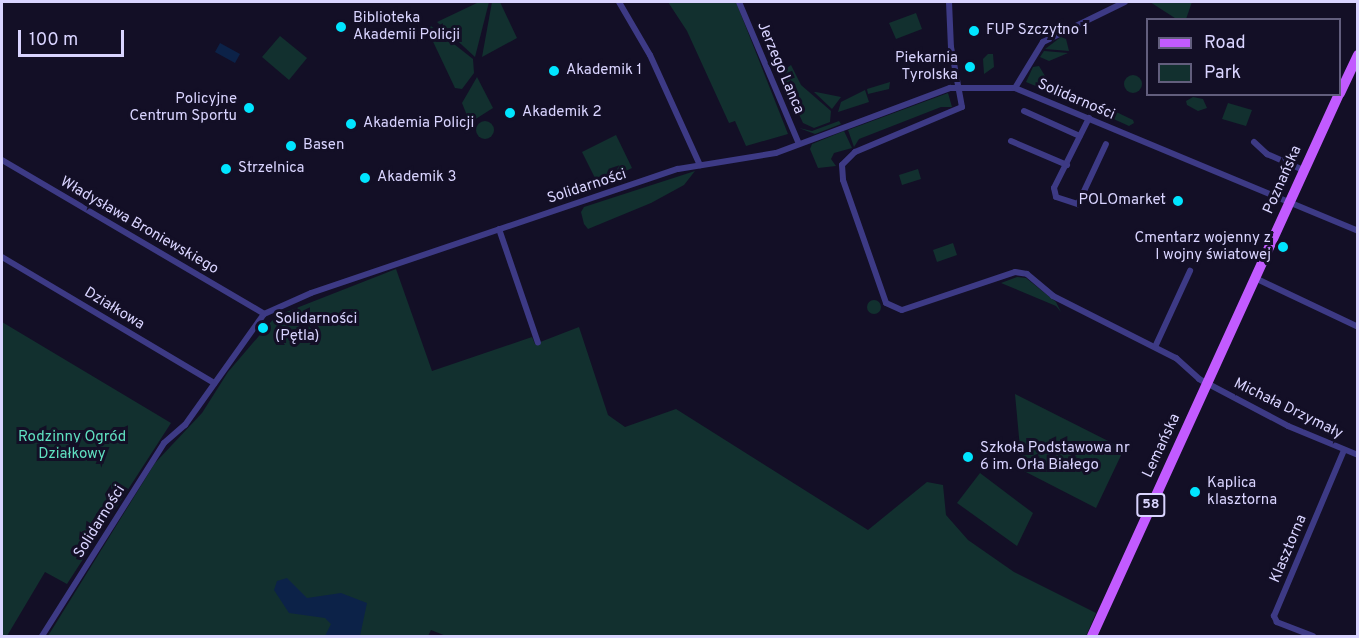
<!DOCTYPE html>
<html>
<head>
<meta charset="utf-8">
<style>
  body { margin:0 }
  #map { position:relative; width:1359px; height:638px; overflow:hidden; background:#130f26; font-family:Overpass,sans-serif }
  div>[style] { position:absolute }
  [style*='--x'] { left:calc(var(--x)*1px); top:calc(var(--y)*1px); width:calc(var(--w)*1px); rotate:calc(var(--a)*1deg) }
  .green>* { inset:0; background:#12302f }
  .round { border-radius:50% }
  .water>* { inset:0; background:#0c2248 }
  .minor>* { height:6px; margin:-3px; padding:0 3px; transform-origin:3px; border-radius:3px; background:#3d3a85 }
  .primary>* { height:10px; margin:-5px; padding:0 5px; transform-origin:5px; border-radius:5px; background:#c25bff }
  .dots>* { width:16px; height:16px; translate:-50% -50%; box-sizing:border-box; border:3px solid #130f26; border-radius:50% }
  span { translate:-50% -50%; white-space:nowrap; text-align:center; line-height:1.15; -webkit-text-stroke:6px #130f26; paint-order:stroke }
  .shield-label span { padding:2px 4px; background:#130f26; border:2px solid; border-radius:4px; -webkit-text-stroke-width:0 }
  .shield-label { font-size:14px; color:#d9d4ff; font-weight:700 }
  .poi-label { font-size:15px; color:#d9d4ff }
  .left { translate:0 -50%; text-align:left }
  .right { translate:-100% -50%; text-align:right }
  .street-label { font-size:15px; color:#d9d4ff }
  .park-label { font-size:15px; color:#5fe0c0 }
  .frame { position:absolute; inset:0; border:3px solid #d9d4ff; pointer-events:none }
  .legend { position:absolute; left:1146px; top:18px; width:195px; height:78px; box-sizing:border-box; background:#130f26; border:2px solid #625e7d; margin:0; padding:8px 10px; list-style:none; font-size:18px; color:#d9d4ff }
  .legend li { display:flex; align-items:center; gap:12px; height:30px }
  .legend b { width:30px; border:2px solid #625e7d }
  .scale { position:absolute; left:18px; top:30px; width:106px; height:27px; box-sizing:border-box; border:3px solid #d9d4ff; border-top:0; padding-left:8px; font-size:18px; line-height:21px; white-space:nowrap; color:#d9d4ff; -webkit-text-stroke:4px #130f26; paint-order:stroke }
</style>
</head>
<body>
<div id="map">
  <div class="green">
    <div style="clip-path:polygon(479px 2px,489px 2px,475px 57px,437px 22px)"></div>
    <div style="clip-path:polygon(492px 2px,500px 2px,517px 38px,482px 57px)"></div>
    <div style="clip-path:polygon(668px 2px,736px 2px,788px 134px,746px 146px,735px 121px,729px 123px,687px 31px)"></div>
    <div style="clip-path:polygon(1150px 2px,1192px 2px,1186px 19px,1178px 20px)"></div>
    <div style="clip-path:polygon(916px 13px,922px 29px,896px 39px,889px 23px)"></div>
    <div style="clip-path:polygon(431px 26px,473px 59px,474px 73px,462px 89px,455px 88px,428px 31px)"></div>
    <div style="clip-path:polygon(280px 36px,307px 58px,289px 80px,262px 57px)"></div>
    <div style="clip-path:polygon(1061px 37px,1066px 39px,1069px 51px,1045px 49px)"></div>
    <div style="clip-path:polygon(1044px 51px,1068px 53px,1049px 61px,1040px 57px)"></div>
    <div style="clip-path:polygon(988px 54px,993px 54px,994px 67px,984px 74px,983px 59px)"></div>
    <div style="clip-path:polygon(791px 65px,801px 85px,831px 111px,830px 122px,814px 128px,803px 123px,780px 73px)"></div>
    <div style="clip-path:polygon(1039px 66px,1048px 81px,1068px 91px,1065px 98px,1026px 82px,1033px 67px)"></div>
    <div class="round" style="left:1124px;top:75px;width:18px;height:18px"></div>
    <div style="clip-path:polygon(477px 77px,493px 108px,474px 120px,468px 118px,462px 103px)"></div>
    <div style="clip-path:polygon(890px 82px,889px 89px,868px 94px,867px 89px)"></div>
    <div style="clip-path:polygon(865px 90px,869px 102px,838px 112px,841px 102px)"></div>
    <div style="clip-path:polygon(814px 92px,816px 92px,841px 97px,832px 109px)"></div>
    <div style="clip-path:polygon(1070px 92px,1108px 108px,1103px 112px,1106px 114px,1067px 99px)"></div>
    <div style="clip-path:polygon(948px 93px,952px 107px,941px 107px,859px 139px,854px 147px,848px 130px)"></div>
    <div style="clip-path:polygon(1193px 97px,1203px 99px,1207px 108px,1198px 111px,1187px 105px,1186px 101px)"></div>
    <div style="clip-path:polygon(1228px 103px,1252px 110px,1246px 126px,1222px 119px)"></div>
    <div style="clip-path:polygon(1110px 109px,1133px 120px,1134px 123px,1129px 126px,1107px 116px)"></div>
    <div class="round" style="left:476px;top:121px;width:18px;height:18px"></div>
    <div style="clip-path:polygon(839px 121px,841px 124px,815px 134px,799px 128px,812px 131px)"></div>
    <div style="clip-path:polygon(844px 131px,852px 148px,834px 153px,831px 159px,836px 166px,818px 168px,810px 149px,812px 144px)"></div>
    <div style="clip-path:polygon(616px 135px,632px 168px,598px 184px,582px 152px)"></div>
    <div style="clip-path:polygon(918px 169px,921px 179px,902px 185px,899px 175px)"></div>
    <div style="clip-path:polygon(695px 171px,684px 185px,651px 203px,588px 229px,584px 224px,581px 212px,584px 207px)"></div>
    <div style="clip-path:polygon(953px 243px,957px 255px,937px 262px,933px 250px)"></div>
    <div style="clip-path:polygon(396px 269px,432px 371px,532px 337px,535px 344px,579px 327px,608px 415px,625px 427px,676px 409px,868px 530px,927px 482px,943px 485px,946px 515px,968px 540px,1014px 572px,1096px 613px,1086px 636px,446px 636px,431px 630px,428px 636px,48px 636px,155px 463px,202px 413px,228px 372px,276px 316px)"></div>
    <div style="clip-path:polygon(1017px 277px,1026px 278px,1056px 302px,1061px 312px,1056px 306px,1001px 283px)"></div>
    <div class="round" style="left:867px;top:300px;width:14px;height:14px"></div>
    <div style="clip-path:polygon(2px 322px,171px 423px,67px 584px,45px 572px,7px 636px,2px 636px)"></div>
    <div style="clip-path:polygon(1015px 394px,1124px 449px,1096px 508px,1022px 470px)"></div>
    <div style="clip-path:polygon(980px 473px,1033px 513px,1017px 546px,957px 503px)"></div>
  </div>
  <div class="water">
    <div style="clip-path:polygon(220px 43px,240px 54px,235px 63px,215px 52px)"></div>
    <div style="clip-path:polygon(287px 578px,307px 598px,341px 593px,367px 603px,360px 636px,325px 636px,331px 624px,325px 618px,289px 613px,274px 590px,277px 581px)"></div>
  </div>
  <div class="minor">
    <div style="--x:619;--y:2;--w:61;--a:59.7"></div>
    <div style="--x:650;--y:55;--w:121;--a:65.6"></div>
    <div style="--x:739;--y:2;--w:154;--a:67.1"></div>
    <div style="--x:949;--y:2;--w:45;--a:87.5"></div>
    <div style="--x:951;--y:47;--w:61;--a:79.6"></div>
    <div style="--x:962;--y:107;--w:116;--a:157.2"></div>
    <div style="--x:855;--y:152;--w:18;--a:135"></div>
    <div style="--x:842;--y:165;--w:15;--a:86"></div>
    <div style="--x:843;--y:180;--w:130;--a:70.7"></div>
    <div style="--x:886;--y:303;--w:17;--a:24"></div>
    <div style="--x:902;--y:310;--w:119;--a:-18.6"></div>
    <div style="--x:1015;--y:272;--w:12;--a:9"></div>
    <div style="--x:1027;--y:274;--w:34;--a:40"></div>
    <div style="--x:1053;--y:296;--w:138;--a:26.8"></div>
    <div style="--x:1176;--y:358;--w:31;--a:42"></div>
    <div style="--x:1199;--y:379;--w:101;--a:27.8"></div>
    <div style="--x:1288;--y:426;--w:76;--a:22.5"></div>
    <div style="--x:1015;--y:88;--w:54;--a:-58.7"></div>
    <div style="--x:1043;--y:42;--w:91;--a:-26"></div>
    <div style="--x:1024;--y:111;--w:61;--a:24.1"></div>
    <div style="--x:1089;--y:118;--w:78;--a:116.6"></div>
    <div style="--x:1054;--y:188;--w:9;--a:77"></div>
    <div style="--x:1056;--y:197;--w:23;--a:18"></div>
    <div style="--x:1078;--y:204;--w:66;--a:-65"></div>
    <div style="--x:1011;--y:141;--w:61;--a:23.2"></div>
    <div style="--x:1254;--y:142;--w:18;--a:43"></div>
    <div style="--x:1267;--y:154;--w:39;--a:24"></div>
    <div style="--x:2;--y:160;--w:304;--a:30.4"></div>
    <div style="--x:499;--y:229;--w:120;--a:71.1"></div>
    <div style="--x:2;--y:257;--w:247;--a:30.7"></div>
    <div style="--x:1255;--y:278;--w:114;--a:25.4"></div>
    <div style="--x:1155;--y:347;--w:84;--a:-65.3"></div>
    <div style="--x:42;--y:636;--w:228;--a:-57.7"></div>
    <div style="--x:164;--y:443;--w:28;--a:-41"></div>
    <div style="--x:185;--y:425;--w:136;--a:-54.6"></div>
    <div style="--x:264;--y:314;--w:51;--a:-24.1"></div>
    <div style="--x:311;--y:293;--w:387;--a:-18.7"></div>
    <div style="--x:678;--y:169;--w:99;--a:-9.3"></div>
    <div style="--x:776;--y:153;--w:186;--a:-20.5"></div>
    <div style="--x:950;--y:88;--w:65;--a:0"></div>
    <div style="--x:1015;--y:88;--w:372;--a:22.6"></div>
    <div style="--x:1313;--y:636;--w:39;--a:-159"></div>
    <div style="--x:1277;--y:622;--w:7;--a:-117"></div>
    <div style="--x:1274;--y:616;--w:180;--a:-67.1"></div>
  </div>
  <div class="primary">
    <div style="--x:1340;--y:93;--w:42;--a:-64.7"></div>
    <div style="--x:1092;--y:636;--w:596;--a:-65.5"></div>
  </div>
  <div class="dots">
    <div style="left:341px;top:27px;background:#00e5ff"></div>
    <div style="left:974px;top:31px;background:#00e5ff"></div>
    <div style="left:970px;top:67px;background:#00e5ff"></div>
    <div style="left:554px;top:71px;background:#00e5ff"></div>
    <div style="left:249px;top:108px;background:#00e5ff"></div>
    <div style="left:510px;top:113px;background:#00e5ff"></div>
    <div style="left:351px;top:124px;background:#00e5ff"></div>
    <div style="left:291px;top:146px;background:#00e5ff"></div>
    <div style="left:226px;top:169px;background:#00e5ff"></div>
    <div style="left:365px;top:178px;background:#00e5ff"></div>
    <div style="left:1178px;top:201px;background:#00e5ff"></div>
    <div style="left:1283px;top:247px;background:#00e5ff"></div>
    <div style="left:263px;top:328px;background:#00e5ff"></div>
    <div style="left:968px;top:457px;background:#00e5ff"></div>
    <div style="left:1195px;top:492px;background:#00e5ff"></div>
  </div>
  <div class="shield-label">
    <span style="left:1151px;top:505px">58</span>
  </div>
  <div class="poi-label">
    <span class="left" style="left:353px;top:27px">Biblioteka<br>Akademii Policji</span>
    <span class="left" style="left:986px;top:31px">FUP Szczytno 1</span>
    <span class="right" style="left:958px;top:67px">Piekarnia<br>Tyrolska</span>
    <span class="left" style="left:566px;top:71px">Akademik 1</span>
    <span class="right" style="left:237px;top:108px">Policyjne<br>Centrum Sportu</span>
    <span class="left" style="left:522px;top:113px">Akademik 2</span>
    <span class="left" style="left:363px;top:124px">Akademia Policji</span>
    <span class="left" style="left:303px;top:146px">Basen</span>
    <span class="left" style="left:238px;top:169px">Strzelnica</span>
    <span class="left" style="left:377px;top:178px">Akademik 3</span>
    <span class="right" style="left:1166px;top:201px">POLOmarket</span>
    <span class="right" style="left:1271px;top:247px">Cmentarz wojenny z<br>I wojny światowej</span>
    <span class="left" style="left:275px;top:328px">Solidarności<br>(Pętla)</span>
    <span class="left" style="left:980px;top:457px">Szkoła Podstawowa nr<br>6 im. Orła Białego</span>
    <span class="left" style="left:1207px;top:492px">Kaplica<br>klasztorna</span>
  </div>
  <div class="street-label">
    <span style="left:780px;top:68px;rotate:67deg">Jerzego Lanca</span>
    <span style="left:1076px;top:100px;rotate:23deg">Solidarności</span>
    <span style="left:1283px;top:180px;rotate:-66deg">Poznańska</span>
    <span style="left:587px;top:187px;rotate:-18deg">Solidarności</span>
    <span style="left:139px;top:226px;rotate:30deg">Władysława Broniewskiego</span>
    <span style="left:114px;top:309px;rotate:31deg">Działkowa</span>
    <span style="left:1288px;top:409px;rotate:26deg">Michała Drzymały</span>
    <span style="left:1162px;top:446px;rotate:-65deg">Lemańska</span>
    <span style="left:100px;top:522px;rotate:-58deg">Solidarności</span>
    <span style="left:1289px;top:549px;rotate:-67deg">Klasztorna</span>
  </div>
  <div class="park-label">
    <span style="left:72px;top:446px">Rodzinny Ogród<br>Działkowy</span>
  </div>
  <div class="frame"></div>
  <ul class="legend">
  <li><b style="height:8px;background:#c25bff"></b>Road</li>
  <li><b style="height:16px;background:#12302f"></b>Park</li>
  </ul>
  <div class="scale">100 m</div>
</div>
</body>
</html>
